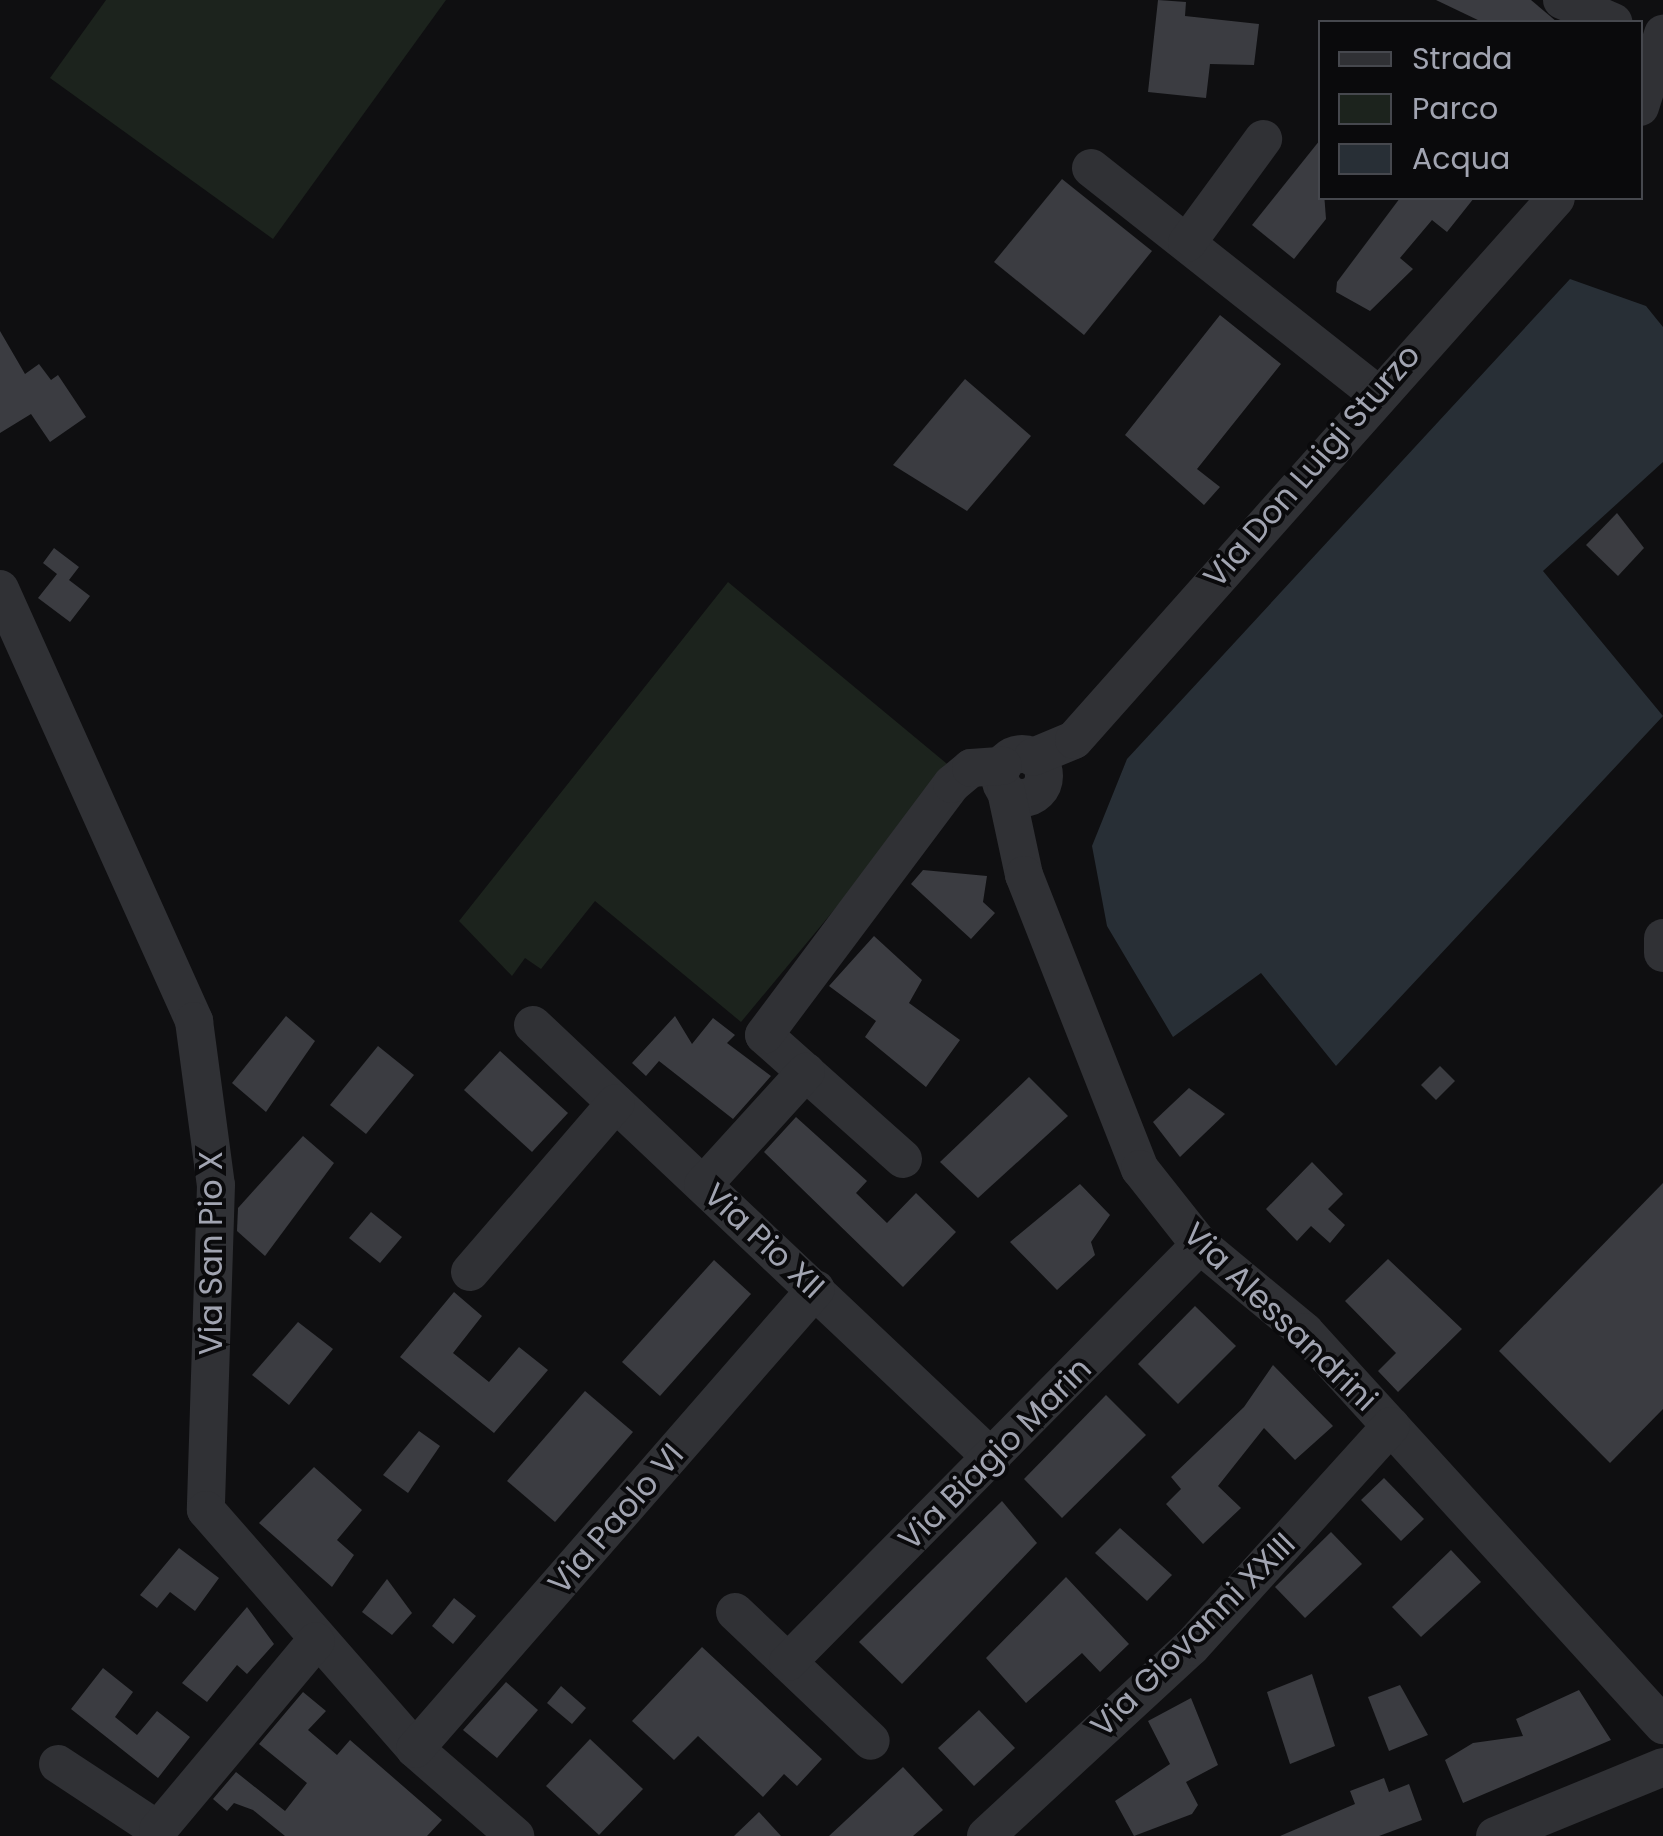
<!DOCTYPE html>
<html>
<head>
<meta charset="utf-8">
<style>
  body { margin:0 }
  #map { position:relative; width:1663px; height:1836px; overflow:hidden; background:#0f0f11; font-family:Poppins,sans-serif }
  div>[style] { position:absolute }
  [style*='--x'] { left:calc(var(--x)*1px); top:calc(var(--y)*1px); width:calc(var(--w)*1px); rotate:calc(var(--a)*1deg) }
  .green>* { inset:0; background:#1c231d }
  .water>* { inset:0; background:#282f36 }
  .building>* { inset:0; background:#3b3c41 }
  .minor>* { height:38px; margin:-19px; padding:0 19px; transform-origin:19px; border-radius:19px; background:#303135 }
  .minor>.ring { margin:-19px; padding:0; box-sizing:content-box; background:none; border:38px solid #303135; border-radius:50% }
  span { translate:-50% -50%; white-space:nowrap; text-align:center; line-height:1.15; -webkit-text-stroke:8px #0a0a0c; paint-order:stroke }
  .street-label { font-size:32px; color:#a1a4b1 }
  .legend { position:absolute; left:1318px; top:20px; width:325px; height:180px; box-sizing:border-box; background:#0a0a0c; border:2px solid #46484e; margin:0; padding:12px 18px; list-style:none; font-size:30px; color:#a1a4b1 }
  .legend li { display:flex; align-items:center; gap:20px; height:50px }
  .legend b { width:50px; border:2px solid #46484e }
</style>
</head>
<body>
<div id="map">
  <div class="green">
    <div style="clip-path:polygon(106px 0,446px 0,273px 239px,50px 78px)"></div>
    <div style="clip-path:polygon(728px 582px,952px 768px,741px 1022px,595px 901px,541px 969px,525px 958px,512px 976px,459px 921px)"></div>
  </div>
  <div class="water">
    <div style="clip-path:polygon(1570px 279px,1646px 306px,1663px 327px,1663px 462px,1543px 571px,1663px 716px,1336px 1066px,1261px 973px,1173px 1037px,1107px 926px,1092px 846px,1127px 759px)"></div>
  </div>
  <div class="building">
    <div style="clip-path:polygon(1158px 0,1186px 2px,1185px 16px,1259px 24px,1254px 65px,1210px 64px,1206px 98px,1148px 92px)"></div>
    <div style="clip-path:polygon(1436px 0,1531px 0,1557px 22px,1482px 22px)"></div>
    <div style="clip-path:polygon(1320px 140px,1326px 219px,1294px 259px,1252px 225px)"></div>
    <div style="clip-path:polygon(1062px 179px,1152px 251px,1084px 335px,994px 262px)"></div>
    <div style="clip-path:polygon(1400px 198px,1474px 198px,1447px 232px,1432px 220px,1400px 258px,1413px 269px,1370px 311px,1336px 292px,1337px 282px)"></div>
    <div style="clip-path:polygon(1220px 315px,1281px 364px,1197px 469px,1220px 487px,1204px 505px,1125px 435px)"></div>
    <div style="clip-path:polygon(0 331px,25px 374px,39px 364px,51px 380px,58px 375px,86px 417px,50px 442px,31px 414px,0 433px)"></div>
    <div style="clip-path:polygon(965px 379px,1031px 436px,967px 511px,893px 465px)"></div>
    <div style="clip-path:polygon(1617px 513px,1644px 548px,1618px 576px,1586px 545px)"></div>
    <div style="clip-path:polygon(54px 548px,79px 567px,69px 580px,90px 596px,70px 622px,38px 598px,57px 574px,43px 563px)"></div>
    <div style="clip-path:polygon(923px 870px,987px 876px,983px 902px,995px 913px,971px 939px,911px 884px)"></div>
    <div style="clip-path:polygon(874px 936px,922px 980px,909px 1003px,960px 1040px,926px 1087px,865px 1037px,876px 1021px,829px 986px)"></div>
    <div style="clip-path:polygon(286px 1016px,315px 1041px,266px 1112px,232px 1083px)"></div>
    <div style="clip-path:polygon(675px 1016px,692px 1044px,713px 1018px,735px 1035px,727px 1043px,771px 1076px,733px 1119px,659px 1061px,646px 1076px,632px 1063px)"></div>
    <div style="clip-path:polygon(378px 1046px,414px 1075px,366px 1134px,330px 1105px)"></div>
    <div style="clip-path:polygon(500px 1051px,568px 1113px,532px 1152px,464px 1090px)"></div>
    <div style="clip-path:polygon(1440px 1066px,1455px 1081px,1436px 1100px,1421px 1085px)"></div>
    <div style="clip-path:polygon(1029px 1077px,1068px 1116px,978px 1198px,940px 1162px)"></div>
    <div style="clip-path:polygon(1189px 1088px,1225px 1114px,1180px 1157px,1153px 1122px)"></div>
    <div style="clip-path:polygon(796px 1117px,867px 1181px,856px 1193px,887px 1223px,916px 1193px,956px 1232px,903px 1287px,764px 1152px)"></div>
    <div style="clip-path:polygon(303px 1136px,334px 1163px,265px 1256px,237px 1231px,238px 1208px)"></div>
    <div style="clip-path:polygon(1312px 1162px,1343px 1194px,1328px 1209px,1345px 1225px,1330px 1243px,1311px 1226px,1297px 1241px,1266px 1209px)"></div>
    <div style="clip-path:polygon(1663px 1183px,1663px 1409px,1610px 1463px,1499px 1351px)"></div>
    <div style="clip-path:polygon(1080px 1184px,1110px 1215px,1091px 1242px,1095px 1255px,1057px 1290px,1010px 1242px)"></div>
    <div style="clip-path:polygon(371px 1212px,402px 1237px,380px 1263px,349px 1238px)"></div>
    <div style="clip-path:polygon(1388px 1259px,1462px 1329px,1398px 1392px,1378px 1371px,1396px 1353px,1345px 1301px)"></div>
    <div style="clip-path:polygon(714px 1260px,751px 1294px,660px 1396px,622px 1362px)"></div>
    <div style="clip-path:polygon(454px 1292px,482px 1316px,453px 1353px,489px 1382px,519px 1347px,548px 1370px,494px 1433px,400px 1357px)"></div>
    <div style="clip-path:polygon(1195px 1306px,1236px 1346px,1178px 1404px,1138px 1364px)"></div>
    <div style="clip-path:polygon(298px 1322px,333px 1349px,289px 1405px,252px 1375px)"></div>
    <div style="clip-path:polygon(1273px 1365px,1333px 1426px,1295px 1460px,1264px 1428px,1218px 1486px,1241px 1508px,1203px 1544px,1166px 1504px,1181px 1489px,1171px 1477px,1244px 1407px)"></div>
    <div style="clip-path:polygon(585px 1391px,633px 1432px,555px 1522px,507px 1481px)"></div>
    <div style="clip-path:polygon(1106px 1395px,1146px 1435px,1062px 1518px,1024px 1479px)"></div>
    <div style="clip-path:polygon(419px 1431px,440px 1446px,408px 1493px,383px 1475px)"></div>
    <div style="clip-path:polygon(314px 1467px,362px 1510px,337px 1540px,354px 1555px,332px 1587px,259px 1523px)"></div>
    <div style="clip-path:polygon(1384px 1478px,1424px 1519px,1401px 1541px,1361px 1500px)"></div>
    <div style="clip-path:polygon(1002px 1501px,1037px 1543px,902px 1684px,859px 1642px)"></div>
    <div style="clip-path:polygon(1120px 1528px,1172px 1575px,1147px 1601px,1095px 1553px)"></div>
    <div style="clip-path:polygon(1331px 1532px,1362px 1564px,1305px 1618px,1275px 1587px)"></div>
    <div style="clip-path:polygon(179px 1548px,219px 1578px,195px 1611px,170px 1592px,157px 1608px,140px 1595px)"></div>
    <div style="clip-path:polygon(1451px 1550px,1481px 1582px,1421px 1637px,1392px 1607px)"></div>
    <div style="clip-path:polygon(1066px 1577px,1129px 1644px,1100px 1672px,1082px 1653px,1026px 1703px,986px 1658px)"></div>
    <div style="clip-path:polygon(387px 1579px,412px 1613px,392px 1635px,362px 1612px)"></div>
    <div style="clip-path:polygon(454px 1598px,476px 1616px,453px 1644px,432px 1626px)"></div>
    <div style="clip-path:polygon(247px 1607px,274px 1644px,247px 1674px,237px 1665px,207px 1702px,182px 1683px)"></div>
    <div style="clip-path:polygon(702px 1647px,822px 1759px,797px 1786px,784px 1774px,763px 1797px,698px 1736px,674px 1760px,632px 1721px)"></div>
    <div style="clip-path:polygon(103px 1668px,133px 1692px,115px 1717px,137px 1735px,157px 1711px,190px 1737px,158px 1778px,71px 1709px)"></div>
    <div style="clip-path:polygon(1312px 1674px,1335px 1746px,1290px 1764px,1267px 1692px)"></div>
    <div style="clip-path:polygon(506px 1682px,538px 1710px,497px 1758px,463px 1730px)"></div>
    <div style="clip-path:polygon(1400px 1685px,1428px 1735px,1389px 1751px,1368px 1697px)"></div>
    <div style="clip-path:polygon(561px 1686px,586px 1708px,572px 1724px,547px 1703px)"></div>
    <div style="clip-path:polygon(1579px 1690px,1611px 1740px,1463px 1803px,1445px 1760px,1473px 1743px,1523px 1736px,1516px 1719px)"></div>
    <div style="clip-path:polygon(303px 1692px,326px 1711px,308px 1730px,337px 1755px,350px 1740px,442px 1820px,427px 1836px,285px 1836px,253px 1810px,234px 1803px,227px 1811px,213px 1799px,236px 1772px,285px 1811px,307px 1783px,259px 1744px)"></div>
    <div style="clip-path:polygon(1191px 1698px,1218px 1765px,1186px 1782px,1198px 1805px,1192px 1814px,1134px 1836px,1115px 1801px,1170px 1764px,1148px 1721px)"></div>
    <div style="clip-path:polygon(979px 1710px,1015px 1748px,974px 1786px,938px 1748px)"></div>
    <div style="clip-path:polygon(590px 1739px,643px 1789px,599px 1835px,546px 1786px)"></div>
    <div style="clip-path:polygon(903px 1767px,943px 1810px,913px 1836px,829px 1836px)"></div>
    <div style="clip-path:polygon(1384px 1778px,1389px 1792px,1409px 1784px,1422px 1820px,1379px 1836px,1280px 1836px,1355px 1804px,1350px 1791px)"></div>
    <div style="clip-path:polygon(759px 1812px,781px 1836px,734px 1836px)"></div>
  </div>
  <div class="minor">
    <div style="--x:1562;--y:0;--w:56;--a:23.3"></div>
    <div style="--x:1640;--y:107;--w:77;--a:-72.5"></div>
    <div style="--x:1091;--y:168;--w:362;--a:38.3"></div>
    <div style="--x:1187;--y:243;--w:129;--a:-53.8"></div>
    <div style="--x:0;--y:589;--w:474;--a:65.8"></div>
    <div style="--x:194;--y:1021;--w:165;--a:82.4"></div>
    <div style="--x:216;--y:1185;--w:325;--a:91.8"></div>
    <div style="--x:206;--y:1510;--w:317;--a:48.8"></div>
    <div style="--x:415;--y:1749;--w:133;--a:41"></div>
    <div class="ring" style="left:1000px;top:754px;width:6px;height:6px"></div>
    <div style="--x:1033;--y:757;--w:44;--a:-22.5"></div>
    <div style="--x:1074;--y:740;--w:725;--a:-48.35"></div>
    <div style="--x:1006;--y:791;--w:86;--a:77.9"></div>
    <div style="--x:1024;--y:875;--w:316;--a:68.5"></div>
    <div style="--x:1140;--y:1169;--w:97;--a:51.7"></div>
    <div style="--x:1200;--y:1245;--w:136;--a:39.6"></div>
    <div style="--x:1305;--y:1332;--w:532;--a:47.67"></div>
    <div style="--x:1663;--y:938;--w:15;--a:90"></div>
    <div style="--x:533;--y:1025;--w:631;--a:43.33"></div>
    <div style="--x:903;--y:1159;--w:186;--a:-138.3"></div>
    <div style="--x:764;--y:1035;--w:314;--a:-53.2"></div>
    <div style="--x:952;--y:784;--w:25;--a:-40"></div>
    <div style="--x:971;--y:768;--w:32;--a:-4"></div>
    <div style="--x:703;--y:1185;--w:153;--a:-47.7"></div>
    <div style="--x:470;--y:1272;--w:223;--a:-49.2"></div>
    <div style="--x:735;--y:1612;--w:187;--a:43.5"></div>
    <div style="--x:788;--y:1662;--w:586;--a:-45.35"></div>
    <div style="--x:415;--y:1749;--w:610;--a:-48.92"></div>
    <div style="--x:58;--y:1764;--w:120;--a:33.4"></div>
    <div style="--x:158;--y:1830;--w:246;--a:-50.1"></div>
    <div style="--x:986;--y:1836;--w:279;--a:-42.7"></div>
    <div style="--x:1191;--y:1647;--w:298;--a:-47.9"></div>
    <div style="--x:1495;--y:1836;--w:182;--a:-22.3"></div>
  </div>
  <div class="street-label">
    <span style="left:1312px;top:466px;rotate:-49deg">Via Don Luigi Sturzo</span>
    <span style="left:764px;top:1241px;rotate:43deg">Via Pio XII</span>
    <span style="left:211px;top:1253px;rotate:-90deg">Via San Pio X</span>
    <span style="left:1280px;top:1317px;rotate:44deg">Via Alessandrini</span>
    <span style="left:995px;top:1454px;rotate:-45deg">Via Biagio Marin</span>
    <span style="left:616px;top:1519px;rotate:-49deg">Via Paolo VI</span>
    <span style="left:1193px;top:1635px;rotate:-45deg">Via Giovanni XXIII</span>
  </div>
  <ul class="legend">
  <li><b style="height:12px;background:#303135"></b>Strada</li>
  <li><b style="height:28px;background:#1c231d"></b>Parco</li>
  <li><b style="height:28px;background:#282f36"></b>Acqua</li>
  </ul>
</div>
</body>
</html>
